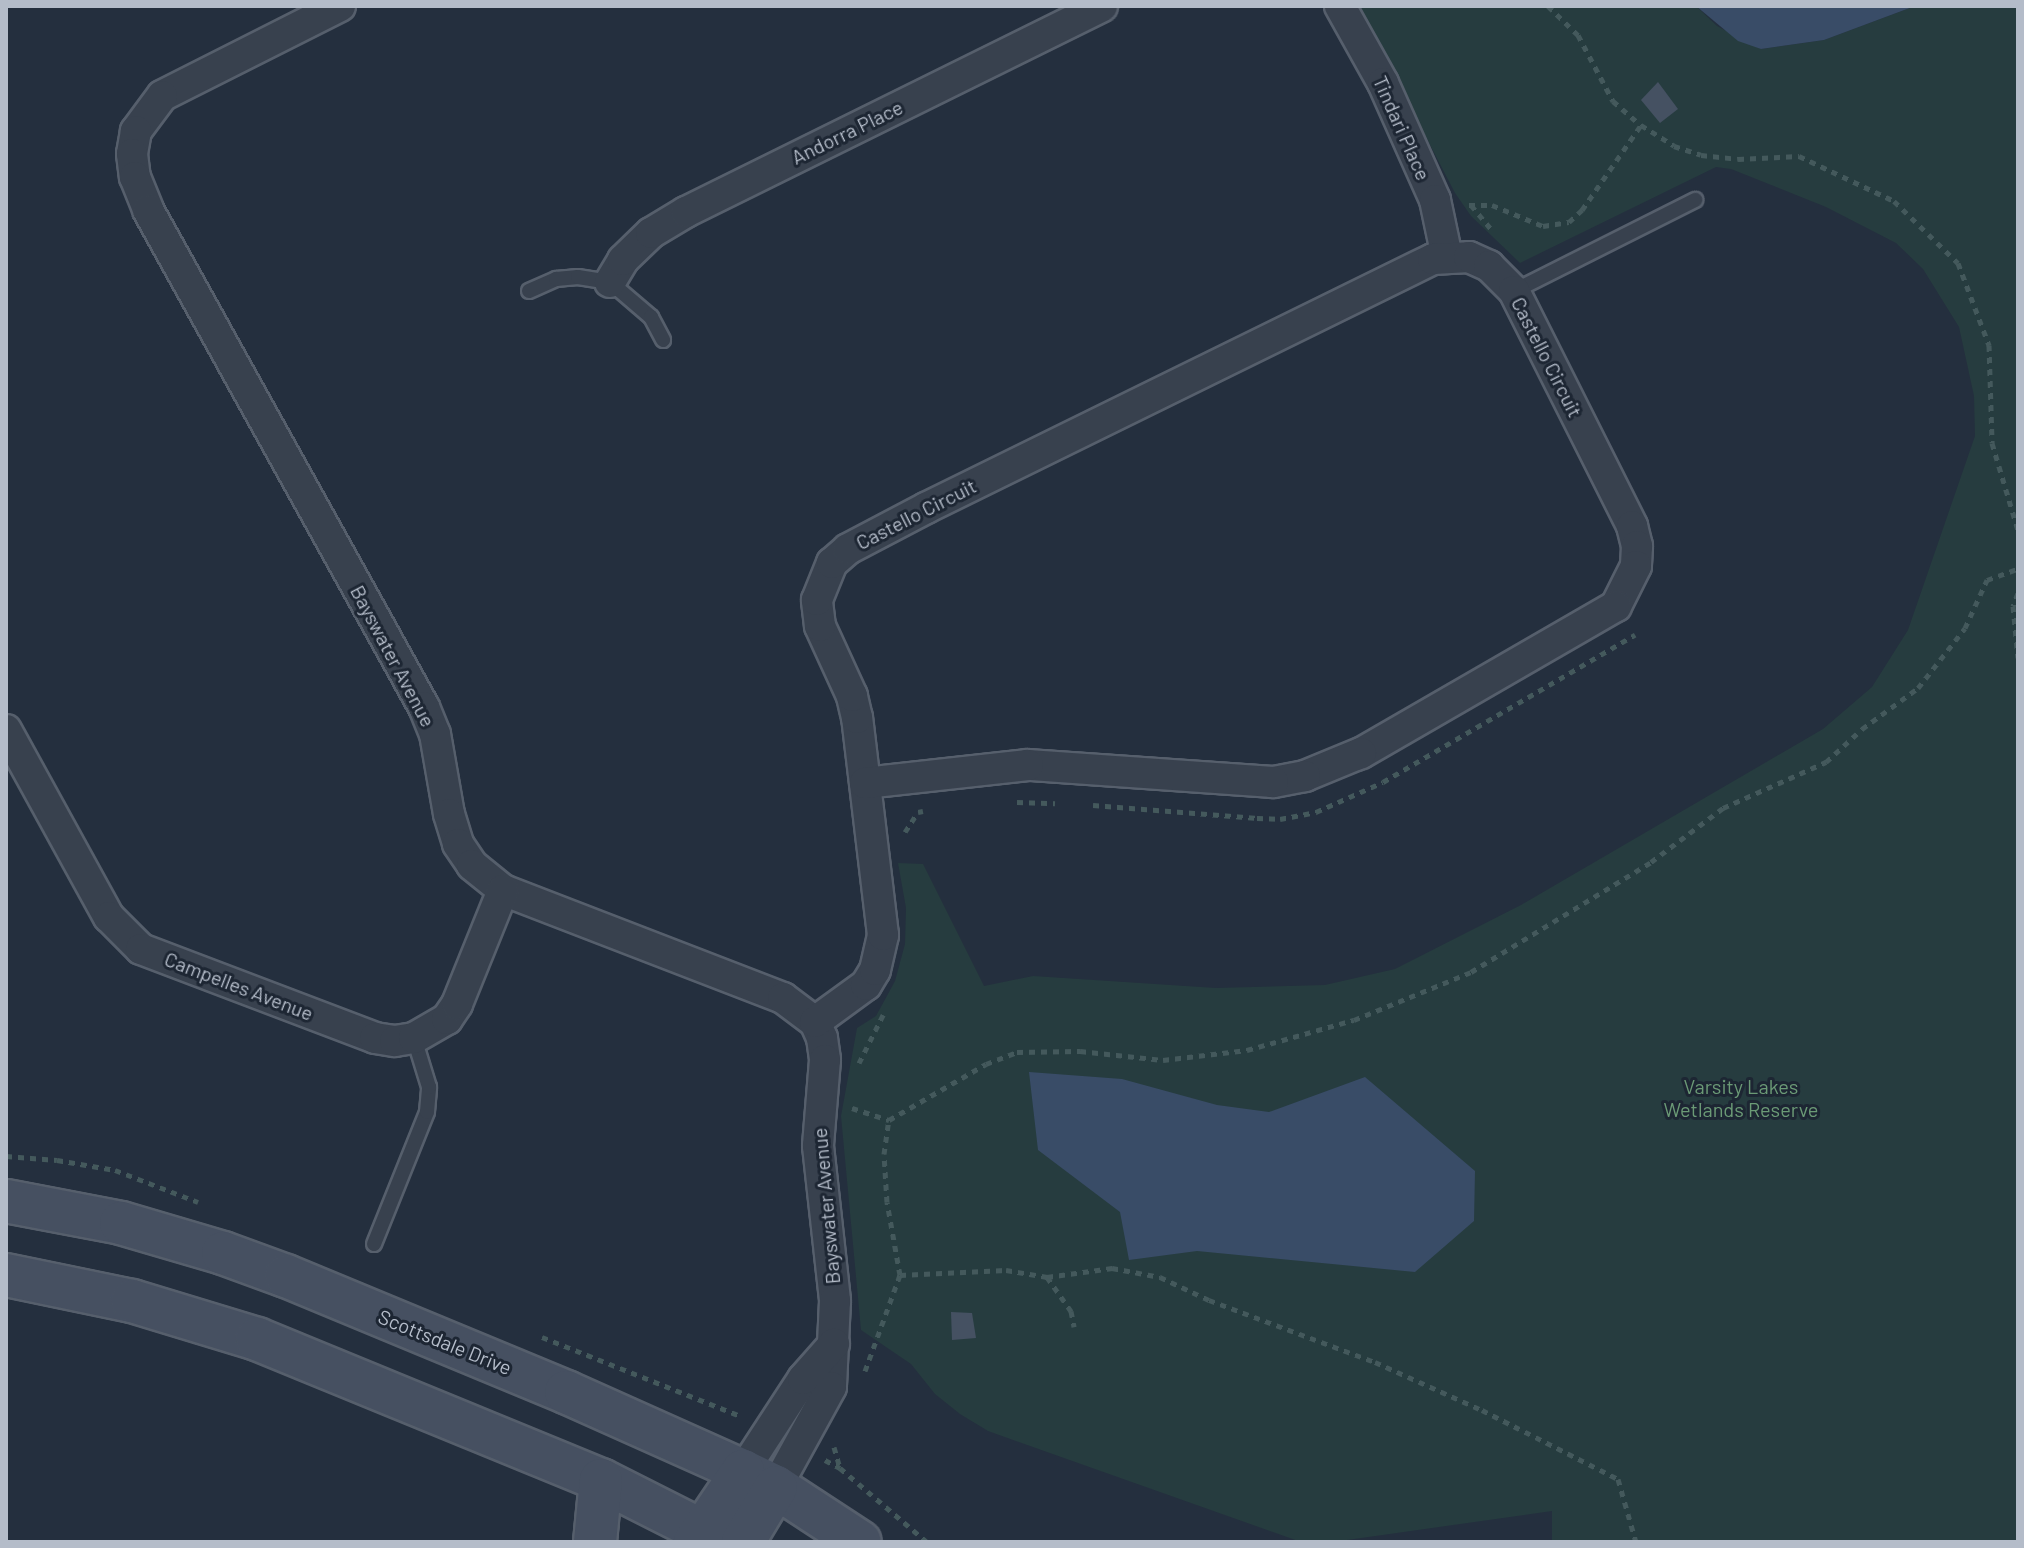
<!DOCTYPE html>
<html>
<head>
<meta charset="utf-8">
<style>
  body { margin:0 }
  #map { position:relative; width:2024px; height:1548px; overflow:hidden; background:#242f3e; font-family:Barlow,sans-serif }
  div>[style] { position:absolute }
  [style*='--x'] { left:calc(var(--x)*1px); top:calc(var(--y)*1px); width:calc(var(--w)*1px); rotate:calc(var(--a)*1deg) }
  .green>* { inset:0; background:#263c3f }
  .water>* { inset:0; background:#394c67 }
  .building>* { inset:0; background:#455162 }
  .path>* { height:5px; margin-top:-2.5px; transform-origin:0; background:repeating-linear-gradient(90deg,#44595c 0 6px,transparent 0 12px) }
  .roads { filter:drop-shadow(2px 0 #565f6c) drop-shadow(-2px 0 #565f6c) drop-shadow(0 2px #565f6c) drop-shadow(0 -2px #565f6c) }
  .lane>* { height:14px; margin:-7px; padding:0 7px; transform-origin:7px; border-radius:7px; background:#38414e }
  .street>* { height:30px; margin:-15px; padding:0 15px; transform-origin:15px; border-radius:15px; background:#38414e }
  .secondary>* { height:42px; margin:-21px; padding:0 21px; transform-origin:21px; border-radius:21px; background:#465061 }
  span { translate:-50% -50%; white-space:nowrap; text-align:center; line-height:1.15; -webkit-text-stroke:6px #1d2633; paint-order:stroke }
  .street-label { font-size:20px; color:#b4bcc9 }
  .park-label { font-size:20px; color:#6b9a76 }
  .frame { position:absolute; inset:0; border:8px solid #b4bcc9; pointer-events:none }
</style>
</head>
<body>
<div id="map">
  <div class="green">
    <div style="clip-path:polygon(1358px 6px,1696px 6px,1717px 26px,1761px 49px,1824px 40px,1915px 6px,2018px 6px,2018px 1542px,1552px 1542px,1552px 1511px,1333px 1542px,1301px 1542px,988px 1431px,960px 1414px,935px 1394px,911px 1364px,861px 1330px,841px 1116px,857px 1028px,876px 1016px,895px 981px,905px 944px,906px 908px,898px 863px,923px 864px,984px 986px,1033px 976px,1216px 988px,1325px 985px,1395px 969px,1521px 905px,1823px 729px,1872px 687px,1908px 630px,1975px 436px,1974px 396px,1959px 327px,1923px 269px,1896px 243px,1826px 207px,1731px 169px,1716px 167px,1520px 263px,1471px 216px,1455px 193px)"></div>
  </div>
  <div class="water">
    <div style="clip-path:polygon(1696px 6px,1915px 6px,1824px 40px,1761px 49px,1738px 41px)"></div>
    <div style="clip-path:polygon(1029px 1072px,1122px 1079px,1217px 1105px,1269px 1112px,1365px 1077px,1475px 1171px,1474px 1221px,1415px 1272px,1197px 1251px,1129px 1260px,1120px 1212px,1038px 1150px)"></div>
  </div>
  <div class="building">
    <div style="clip-path:polygon(1658px 82px,1678px 109px,1660px 123px,1641px 100px)"></div>
    <div style="clip-path:polygon(951px 1312px,972px 1313px,976px 1338px,952px 1340px)"></div>
  </div>
  <div class="path">
    <div style="--x:1548;--y:6;--w:42;--a:44"></div>
    <div style="--x:1578;--y:35;--w:75;--a:62.1"></div>
    <div style="--x:1613;--y:101;--w:37;--a:41"></div>
    <div style="--x:1641;--y:125;--w:39;--a:32"></div>
    <div style="--x:1674;--y:146;--w:28;--a:18"></div>
    <div style="--x:1701;--y:155;--w:37;--a:6"></div>
    <div style="--x:1738;--y:159;--w:61;--a:-2.8"></div>
    <div style="--x:1799;--y:156;--w:105;--a:25.3"></div>
    <div style="--x:1894;--y:201;--w:89;--a:44.1"></div>
    <div style="--x:1958;--y:263;--w:88;--a:69.3"></div>
    <div style="--x:1989;--y:345;--w:98;--a:88.2"></div>
    <div style="--x:1992;--y:443;--w:91;--a:73.4"></div>
    <div style="--x:1469;--y:205;--w:23;--a:0"></div>
    <div style="--x:1492;--y:205;--w:55;--a:22.4"></div>
    <div style="--x:1543;--y:226;--w:26;--a:-9"></div>
    <div style="--x:1569;--y:222;--w:18;--a:-43"></div>
    <div style="--x:1582;--y:210;--w:103;--a:-55.2"></div>
    <div style="--x:1471;--y:205;--w:34;--a:50"></div>
    <div style="--x:2018;--y:593;--w:14;--a:111"></div>
    <div style="--x:2013;--y:606;--w:52;--a:84.5"></div>
    <div style="--x:1017;--y:802;--w:38;--a:2"></div>
    <div style="--x:1093;--y:805;--w:165;--a:4.5"></div>
    <div style="--x:1257;--y:818;--w:23;--a:2"></div>
    <div style="--x:1280;--y:819;--w:37;--a:-11"></div>
    <div style="--x:1316;--y:812;--w:73;--a:-24.1"></div>
    <div style="--x:1383;--y:782;--w:292;--a:-30.3"></div>
    <div style="--x:905;--y:832;--w:24;--a:-57"></div>
    <div style="--x:918;--y:812;--w:5;--a:-11"></div>
    <div style="--x:859;--y:1063;--w:54;--a:-63.4"></div>
    <div style="--x:852;--y:1108;--w:39;--a:18"></div>
    <div style="--x:889;--y:1120;--w:112;--a:-30"></div>
    <div style="--x:986;--y:1064;--w:33;--a:-21"></div>
    <div style="--x:1017;--y:1052;--w:63;--a:-0.9"></div>
    <div style="--x:1080;--y:1051;--w:83;--a:6.2"></div>
    <div style="--x:1163;--y:1060;--w:85;--a:-6.8"></div>
    <div style="--x:1247;--y:1050;--w:111;--a:-15.7"></div>
    <div style="--x:1354;--y:1020;--w:126;--a:-22.3"></div>
    <div style="--x:1471;--y:972;--w:211;--a:-31.4"></div>
    <div style="--x:1651;--y:862;--w:90;--a:-36.9"></div>
    <div style="--x:1723;--y:808;--w:113;--a:-24.1"></div>
    <div style="--x:1826;--y:762;--w:49;--a:-42.5"></div>
    <div style="--x:1862;--y:729;--w:69;--a:-36.2"></div>
    <div style="--x:1918;--y:688;--w:76;--a:-51.9"></div>
    <div style="--x:1965;--y:628;--w:53;--a:-65.4"></div>
    <div style="--x:1987;--y:580;--w:33;--a:-20"></div>
    <div style="--x:6;--y:1156;--w:51;--a:4.5"></div>
    <div style="--x:57;--y:1160;--w:59;--a:9.8"></div>
    <div style="--x:115;--y:1170;--w:89;--a:21.1"></div>
    <div style="--x:900;--y:1275;--w:106;--a:-2.7"></div>
    <div style="--x:1006;--y:1270;--w:42;--a:9.7"></div>
    <div style="--x:1047;--y:1277;--w:66;--a:-7.9"></div>
    <div style="--x:1112;--y:1268;--w:49;--a:10.6"></div>
    <div style="--x:1160;--y:1277;--w:54;--a:25.1"></div>
    <div style="--x:1209;--y:1300;--w:177;--a:20.5"></div>
    <div style="--x:1375;--y:1362;--w:117;--a:24.2"></div>
    <div style="--x:1482;--y:1410;--w:153;--a:26.9"></div>
    <div style="--x:1618;--y:1479;--w:66;--a:74.1"></div>
    <div style="--x:1047;--y:1277;--w:42;--a:54.8"></div>
    <div style="--x:1071;--y:1311;--w:16;--a:79"></div>
    <div style="--x:542;--y:1337;--w:214;--a:21.7"></div>
    <div style="--x:865;--y:1371;--w:102;--a:-70"></div>
    <div style="--x:900;--y:1275;--w:74;--a:-100.1"></div>
    <div style="--x:887;--y:1202;--w:48;--a:-93.6"></div>
    <div style="--x:884;--y:1154;--w:34;--a:-82"></div>
    <div style="--x:834;--y:1447;--w:22;--a:74"></div>
    <div style="--x:825;--y:1460;--w:17;--a:28"></div>
    <div style="--x:840;--y:1468;--w:114;--a:40.4"></div>
  </div>
  <div class="roads">
    <div class="lane">
      <div style="--x:529;--y:291;--w:30;--a:-24"></div>
      <div style="--x:556;--y:279;--w:22;--a:-5"></div>
      <div style="--x:578;--y:277;--w:32;--a:9"></div>
      <div style="--x:610;--y:282;--w:54;--a:40.5"></div>
      <div style="--x:651;--y:317;--w:26;--a:62"></div>
      <div style="--x:1514;--y:291;--w:203;--a:-26.7"></div>
      <div style="--x:374;--y:1244;--w:142;--a:-68.1"></div>
      <div style="--x:427;--y:1112;--w:25;--a:-85"></div>
      <div style="--x:429;--y:1087;--w:51;--a:-107"></div>
    </div>
    <div class="street">
      <div style="--x:340;--y:6;--w:199;--a:153.2"></div>
      <div style="--x:162;--y:96;--w:44;--a:126.6"></div>
      <div style="--x:136;--y:131;--w:23;--a:100"></div>
      <div style="--x:132;--y:154;--w:23;--a:83"></div>
      <div style="--x:135;--y:177;--w:35;--a:68"></div>
      <div style="--x:148;--y:210;--w:568;--a:60.96"></div>
      <div style="--x:424;--y:707;--w:29;--a:68"></div>
      <div style="--x:435;--y:734;--w:81;--a:80.1"></div>
      <div style="--x:449;--y:814;--w:31;--a:73"></div>
      <div style="--x:458;--y:844;--w:25;--a:56"></div>
      <div style="--x:472;--y:865;--w:40;--a:39"></div>
      <div style="--x:503;--y:890;--w:300;--a:21.1"></div>
      <div style="--x:783;--y:998;--w:40;--a:37"></div>
      <div style="--x:815;--y:1022;--w:17;--a:66"></div>
      <div style="--x:822;--y:1038;--w:22;--a:82"></div>
      <div style="--x:825;--y:1060;--w:86;--a:94.7"></div>
      <div style="--x:818;--y:1146;--w:156;--a:83.7"></div>
      <div style="--x:835;--y:1301;--w:86;--a:92.7"></div>
      <div style="--x:831;--y:1387;--w:114;--a:118.8"></div>
      <div style="--x:1340;--y:6;--w:88;--a:60.8"></div>
      <div style="--x:1383;--y:83;--w:128;--a:66"></div>
      <div style="--x:1435;--y:200;--w:58;--a:78.1"></div>
      <div style="--x:610;--y:282;--w:26;--a:-59"></div>
      <div style="--x:623;--y:260;--w:39;--a:-44"></div>
      <div style="--x:651;--y:233;--w:41;--a:-31"></div>
      <div style="--x:686;--y:212;--w:464;--a:-26.3"></div>
      <div style="--x:6;--y:730;--w:213;--a:61.2"></div>
      <div style="--x:109;--y:917;--w:45;--a:45"></div>
      <div style="--x:141;--y:949;--w:250;--a:20.8"></div>
      <div style="--x:375;--y:1038;--w:20;--a:9"></div>
      <div style="--x:395;--y:1041;--w:19;--a:-9"></div>
      <div style="--x:414;--y:1038;--w:38;--a:-30"></div>
      <div style="--x:447;--y:1019;--w:18;--a:-56"></div>
      <div style="--x:457;--y:1004;--w:123;--a:-68"></div>
      <div style="--x:815;--y:1022;--w:63;--a:-36"></div>
      <div style="--x:866;--y:985;--w:17;--a:-59"></div>
      <div style="--x:875;--y:970;--w:36;--a:-77"></div>
      <div style="--x:883;--y:935;--w:219;--a:-96.8"></div>
      <div style="--x:857;--y:718;--w:23;--a:-103"></div>
      <div style="--x:852;--y:696;--w:77;--a:-114.6"></div>
      <div style="--x:820;--y:626;--w:26;--a:-97"></div>
      <div style="--x:817;--y:600;--w:40;--a:-68"></div>
      <div style="--x:832;--y:563;--w:21;--a:-41"></div>
      <div style="--x:848;--y:549;--w:88;--a:-27.7"></div>
      <div style="--x:926;--y:508;--w:565;--a:-26.16"></div>
      <div style="--x:1433;--y:259;--w:36;--a:-3"></div>
      <div style="--x:1469;--y:257;--w:22;--a:24"></div>
      <div style="--x:1489;--y:266;--w:35;--a:45"></div>
      <div style="--x:1514;--y:291;--w:263;--a:63.3"></div>
      <div style="--x:1632;--y:526;--w:21;--a:76"></div>
      <div style="--x:1637;--y:546;--w:20;--a:93"></div>
      <div style="--x:1636;--y:566;--w:45;--a:116.6"></div>
      <div style="--x:1616;--y:606;--w:294;--a:150"></div>
      <div style="--x:1361;--y:753;--w:61;--a:157.7"></div>
      <div style="--x:1305;--y:776;--w:33;--a:169"></div>
      <div style="--x:1273;--y:782;--w:246;--a:-176"></div>
      <div style="--x:1028;--y:765;--w:164;--a:173.7"></div>
      <div style="--x:743;--y:1471;--w:110;--a:-56.9"></div>
      <div style="--x:803;--y:1379;--w:47;--a:-48.5"></div>
    </div>
    <div class="secondary">
      <div style="--x:6;--y:1201;--w:117;--a:10.8"></div>
      <div style="--x:121;--y:1223;--w:106;--a:16.4"></div>
      <div style="--x:223;--y:1253;--w:67;--a:20.1"></div>
      <div style="--x:286;--y:1276;--w:303;--a:22.5"></div>
      <div style="--x:566;--y:1392;--w:194;--a:24.1"></div>
      <div style="--x:743;--y:1471;--w:37;--a:26"></div>
      <div style="--x:776;--y:1487;--w:100;--a:33.2"></div>
      <div style="--x:6;--y:1275;--w:129;--a:11.7"></div>
      <div style="--x:132;--y:1301;--w:131;--a:16.9"></div>
      <div style="--x:257;--y:1339;--w:372;--a:22.3"></div>
      <div style="--x:601;--y:1480;--w:138;--a:26.8"></div>
      <div style="--x:595;--y:1542;--w:62;--a:-84.5"></div>
      <div style="--x:695;--y:1542;--w:86;--a:-55.9"></div>
      <div style="--x:743;--y:1542;--w:64;--a:-59"></div>
    </div>
  </div>
  <div class="street-label">
    <span style="left:1402px;top:128px;rotate:66deg">Tindari Place</span>
    <span style="left:847px;top:132px;rotate:-26deg">Andorra Place</span>
    <span style="left:1547px;top:357px;rotate:63deg">Castello Circuit</span>
    <span style="left:916px;top:514px;rotate:-27deg">Castello Circuit</span>
    <span style="left:393px;top:656px;rotate:62deg">Bayswater Avenue</span>
    <span style="left:239px;top:986px;rotate:21deg">Campelles Avenue</span>
    <span style="left:826px;top:1206px;rotate:-95deg">Bayswater Avenue</span>
    <span style="left:445px;top:1342px;rotate:22deg">Scottsdale Drive</span>
  </div>
  <div class="park-label">
    <span style="left:1741px;top:1098px">Varsity Lakes<br>Wetlands Reserve</span>
  </div>
  <div class="frame"></div>
</div>
</body>
</html>
